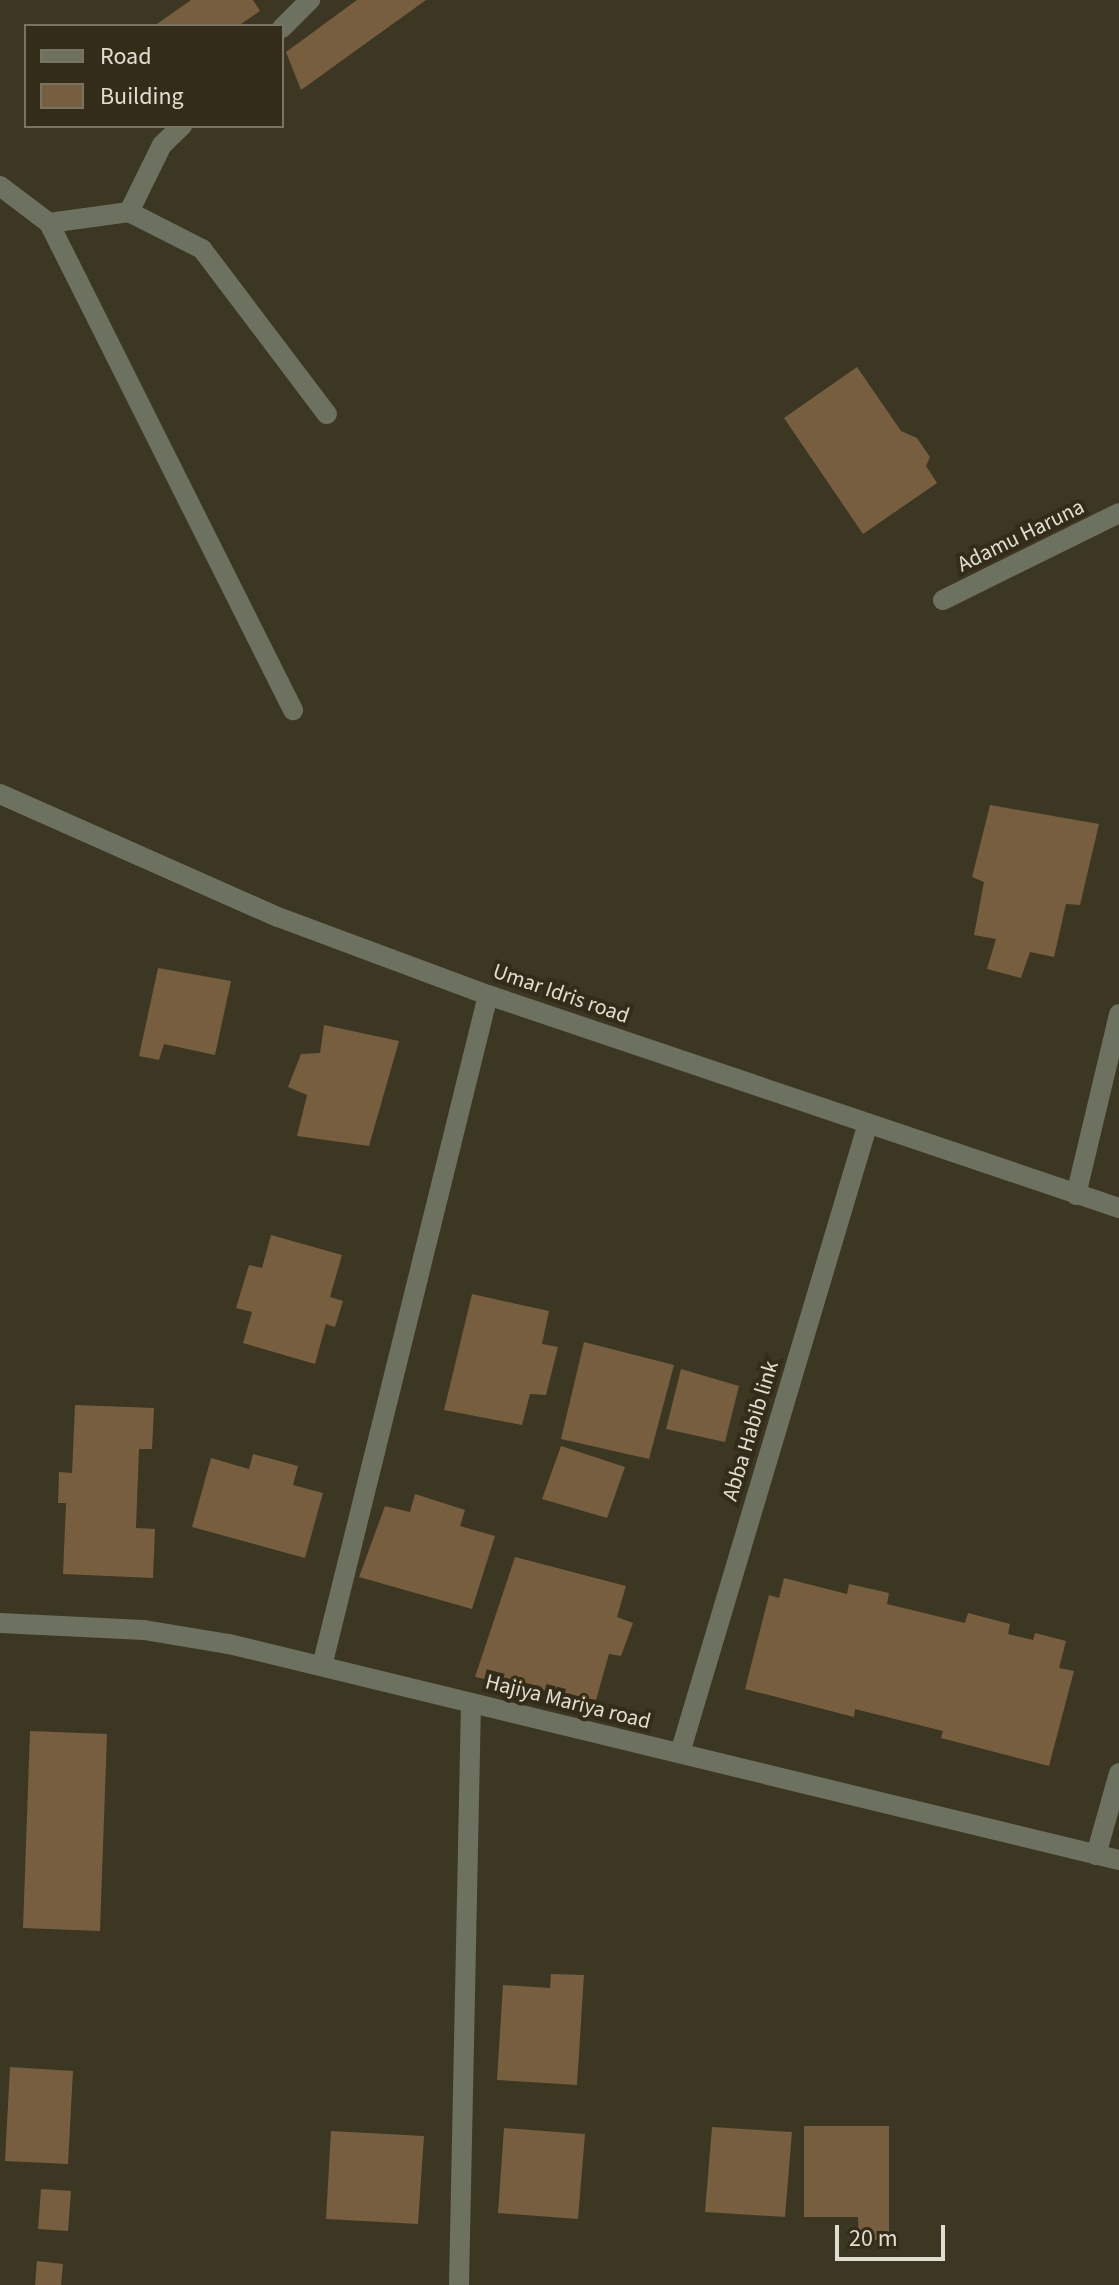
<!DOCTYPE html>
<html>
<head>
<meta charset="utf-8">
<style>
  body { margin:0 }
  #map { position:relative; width:1119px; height:2285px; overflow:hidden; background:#3c3722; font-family:"Source Sans 3",sans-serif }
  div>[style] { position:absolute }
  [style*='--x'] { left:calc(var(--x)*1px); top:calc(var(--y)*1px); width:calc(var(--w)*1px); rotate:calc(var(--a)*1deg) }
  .building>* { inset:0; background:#775e3e }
  .minor>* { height:20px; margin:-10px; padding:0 10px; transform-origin:10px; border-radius:10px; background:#6d7160 }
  span { translate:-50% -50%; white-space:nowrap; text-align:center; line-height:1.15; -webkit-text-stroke:8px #322c18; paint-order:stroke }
  .street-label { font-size:22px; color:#e0ddd1 }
  .legend { position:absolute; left:24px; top:24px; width:260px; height:104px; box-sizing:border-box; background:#322c18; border:2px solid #787362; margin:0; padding:10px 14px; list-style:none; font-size:24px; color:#e0ddd1 }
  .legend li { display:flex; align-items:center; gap:16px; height:40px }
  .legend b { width:40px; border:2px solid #787362 }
  .scale { position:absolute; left:835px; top:2225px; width:110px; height:36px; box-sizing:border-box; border:4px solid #e0ddd1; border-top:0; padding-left:10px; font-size:24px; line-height:28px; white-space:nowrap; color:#e0ddd1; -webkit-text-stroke:6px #322c18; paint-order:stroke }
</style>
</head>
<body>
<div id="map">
  <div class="building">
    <div style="clip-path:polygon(191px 0,253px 0,260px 11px,238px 26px,154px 26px)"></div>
    <div style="clip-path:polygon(357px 0,426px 0,301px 90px,286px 52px)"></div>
    <div style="clip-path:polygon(857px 367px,901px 431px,917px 438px,930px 457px,926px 466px,937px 483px,863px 534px,784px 418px)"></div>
    <div style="clip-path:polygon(990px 805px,1099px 824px,1080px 905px,1066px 904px,1054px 957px,1030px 952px,1021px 978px,987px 969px,996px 939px,974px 935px,984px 882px,972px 877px)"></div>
    <div style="clip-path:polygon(158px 968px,231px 981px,215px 1055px,164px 1044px,159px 1060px,139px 1056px)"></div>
    <div style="clip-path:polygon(324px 1025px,399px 1041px,369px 1146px,297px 1136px,307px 1095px,288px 1087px,301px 1054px,320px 1053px)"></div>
    <div style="clip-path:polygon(271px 1235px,342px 1255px,330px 1297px,343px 1301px,335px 1327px,326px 1324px,315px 1364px,243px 1343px,252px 1312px,236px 1308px,249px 1265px,262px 1268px)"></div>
    <div style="clip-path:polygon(472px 1294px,549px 1311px,542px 1344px,558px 1347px,546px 1395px,530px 1394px,522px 1425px,444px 1410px)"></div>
    <div style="clip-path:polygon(584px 1342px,674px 1365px,649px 1459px,561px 1439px)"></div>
    <div style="clip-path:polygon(681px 1369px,739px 1386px,725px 1442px,666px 1429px)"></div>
    <div style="clip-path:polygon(75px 1405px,154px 1408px,152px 1449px,139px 1449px,136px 1528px,155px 1529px,153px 1578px,63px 1574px,66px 1503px,58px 1503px,59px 1472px,72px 1473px)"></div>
    <div style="clip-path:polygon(561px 1446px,625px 1467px,607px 1518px,542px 1499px)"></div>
    <div style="clip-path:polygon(253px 1454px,298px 1466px,293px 1485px,323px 1493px,305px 1558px,192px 1527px,211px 1458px,249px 1469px)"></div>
    <div style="clip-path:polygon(415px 1494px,465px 1510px,460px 1526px,495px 1536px,472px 1609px,359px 1577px,385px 1506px,410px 1512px)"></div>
    <div style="clip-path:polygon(515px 1557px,626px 1586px,617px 1617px,633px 1623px,621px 1656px,609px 1654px,596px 1700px,475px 1677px)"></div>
    <div style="clip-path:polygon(784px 1578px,847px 1594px,849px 1584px,889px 1593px,887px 1604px,965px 1623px,968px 1613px,1010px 1624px,1008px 1634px,1033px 1640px,1035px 1633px,1066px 1641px,1059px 1668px,1074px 1671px,1049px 1766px,941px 1738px,943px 1731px,855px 1709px,854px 1717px,745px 1689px,769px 1595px,779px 1598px)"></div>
    <div style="clip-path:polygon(30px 1731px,107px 1734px,100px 1931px,23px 1928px)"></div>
    <div style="clip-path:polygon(551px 1974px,584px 1975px,577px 2085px,497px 2080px,503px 1985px,550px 1988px)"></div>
    <div style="clip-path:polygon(10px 2067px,73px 2071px,68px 2164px,5px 2161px)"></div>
    <div style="clip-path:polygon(804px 2126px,889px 2126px,889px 2240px,859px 2240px,858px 2217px,804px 2217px)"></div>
    <div style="clip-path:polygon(712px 2127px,792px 2132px,785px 2217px,705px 2212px)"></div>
    <div style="clip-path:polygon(504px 2128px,585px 2134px,578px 2219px,498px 2213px)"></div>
    <div style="clip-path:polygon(331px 2131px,424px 2136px,418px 2224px,326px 2219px)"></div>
    <div style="clip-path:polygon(41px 2189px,71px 2191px,68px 2231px,38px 2229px)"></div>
    <div style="clip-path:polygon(37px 2261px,63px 2264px,61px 2285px,35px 2285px)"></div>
  </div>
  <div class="minor">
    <div style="--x:282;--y:28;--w:40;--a:-45"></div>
    <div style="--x:0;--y:186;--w:61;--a:37.1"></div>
    <div style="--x:49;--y:223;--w:545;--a:63.39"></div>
    <div style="--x:129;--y:212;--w:75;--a:-63.8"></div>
    <div style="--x:162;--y:145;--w:28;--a:-44"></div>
    <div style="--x:49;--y:223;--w:81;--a:-7.8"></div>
    <div style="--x:129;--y:212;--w:82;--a:26.9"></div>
    <div style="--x:202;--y:249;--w:207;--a:52.9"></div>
    <div style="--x:943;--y:600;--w:196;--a:-26.3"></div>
    <div style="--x:0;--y:794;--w:304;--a:23.9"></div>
    <div style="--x:278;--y:917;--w:224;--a:20.4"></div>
    <div style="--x:488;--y:995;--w:666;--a:18.65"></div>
    <div style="--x:1076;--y:1195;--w:186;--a:-76.6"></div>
    <div style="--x:0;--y:1623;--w:144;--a:2.8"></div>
    <div style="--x:144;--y:1630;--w:86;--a:9.4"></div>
    <div style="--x:229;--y:1644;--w:916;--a:13.64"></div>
    <div style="--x:322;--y:1666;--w:691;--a:-76.1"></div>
    <div style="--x:680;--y:1753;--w:657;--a:-73.38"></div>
    <div style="--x:1096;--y:1855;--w:85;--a:-74.3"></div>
    <div style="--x:459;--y:2285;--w:582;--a:-88.82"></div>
  </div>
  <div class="street-label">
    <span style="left:1021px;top:536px;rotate:-26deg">Adamu Haruna</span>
    <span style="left:561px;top:994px;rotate:19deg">Umar Idris road</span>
    <span style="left:751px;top:1431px;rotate:-73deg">Abba Habib link</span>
    <span style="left:568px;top:1702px;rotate:14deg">Hajiya Mariya road</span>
  </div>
  <ul class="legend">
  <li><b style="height:10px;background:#6d7160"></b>Road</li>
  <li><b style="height:22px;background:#775e3e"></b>Building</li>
  </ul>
  <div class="scale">20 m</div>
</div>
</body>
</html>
